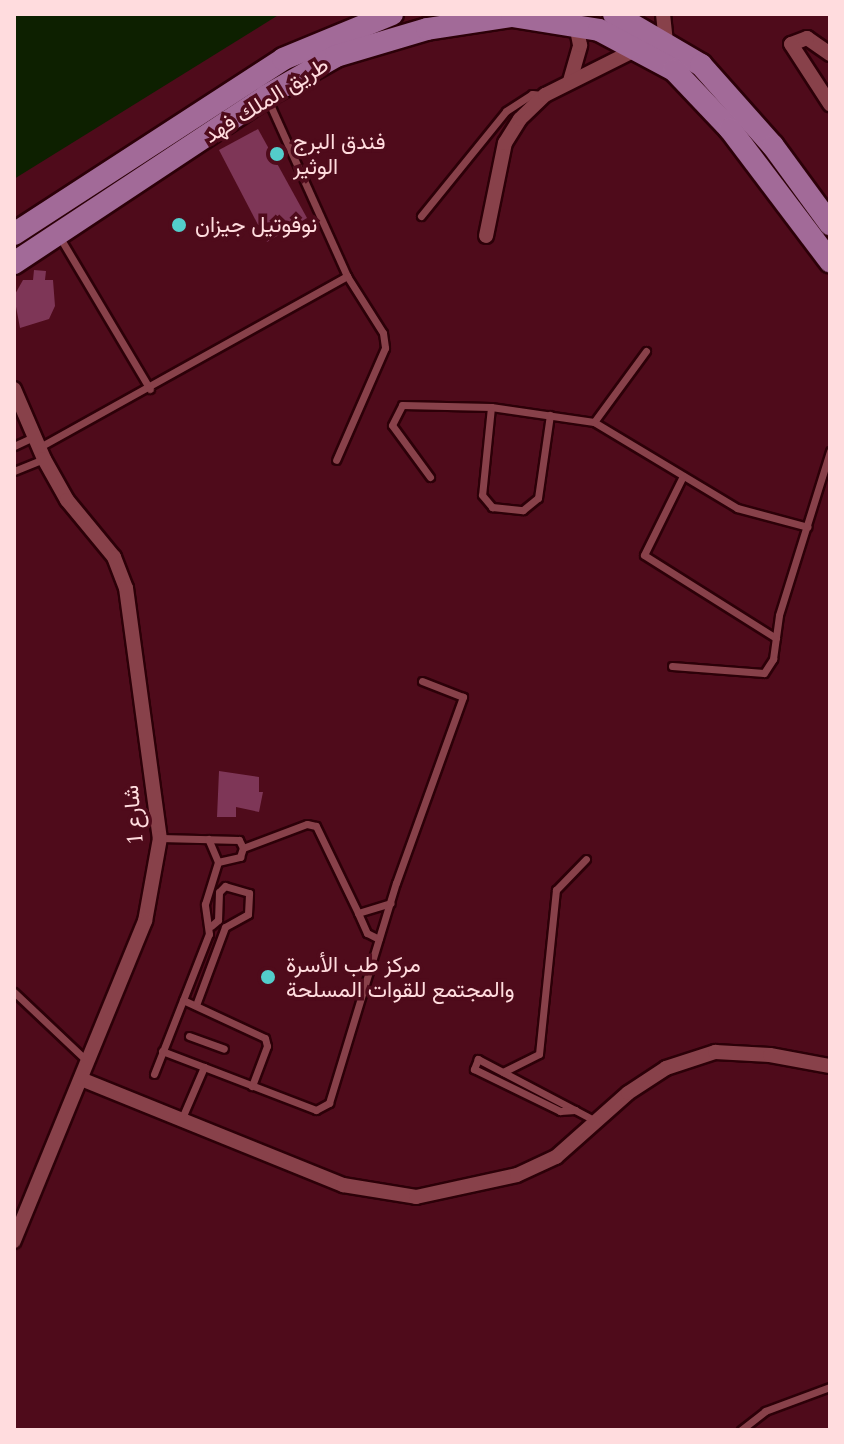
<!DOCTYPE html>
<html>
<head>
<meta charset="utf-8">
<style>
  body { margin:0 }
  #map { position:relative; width:844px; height:1444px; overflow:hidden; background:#4f0b1b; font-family:Lora,Vazirmatn,serif }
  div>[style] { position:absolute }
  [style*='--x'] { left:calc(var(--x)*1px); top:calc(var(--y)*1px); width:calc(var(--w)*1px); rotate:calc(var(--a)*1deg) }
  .water>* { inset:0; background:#0d2000 }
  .building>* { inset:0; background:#7e3657 }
  .roads { filter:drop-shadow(2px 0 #2c0008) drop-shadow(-2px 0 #2c0008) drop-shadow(0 2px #2c0008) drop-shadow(0 -2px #2c0008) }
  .lane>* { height:7px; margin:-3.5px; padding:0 3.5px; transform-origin:3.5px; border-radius:3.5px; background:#88414a }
  .street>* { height:14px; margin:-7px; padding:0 7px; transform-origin:7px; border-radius:7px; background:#88414a }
  .primary>* { height:22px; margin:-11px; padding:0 11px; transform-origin:11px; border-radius:11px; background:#a26a98 }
  .dots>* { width:22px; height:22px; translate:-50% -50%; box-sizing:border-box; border:4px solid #4f0b1b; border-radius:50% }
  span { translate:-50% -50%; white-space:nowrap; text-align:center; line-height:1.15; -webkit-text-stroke:7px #4f0b1b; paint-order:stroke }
  .street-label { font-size:22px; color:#ffdcde }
  .poi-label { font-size:22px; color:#ffdcde }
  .left { translate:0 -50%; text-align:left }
  .frame { position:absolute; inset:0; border:16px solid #ffdcde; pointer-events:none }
</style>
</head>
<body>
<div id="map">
  <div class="water">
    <div style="clip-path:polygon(14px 14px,280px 14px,14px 179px)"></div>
  </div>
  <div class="building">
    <div style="clip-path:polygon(258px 129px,307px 218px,267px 242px,219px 150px)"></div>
    <div style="clip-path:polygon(34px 270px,46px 271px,45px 280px,53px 280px,55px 306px,49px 319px,20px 328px,14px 296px,23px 280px,33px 280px)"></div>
    <div style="clip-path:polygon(219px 771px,259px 777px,259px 792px,263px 792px,259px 812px,236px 807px,236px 817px,217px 817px)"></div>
  </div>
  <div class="roads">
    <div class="lane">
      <div style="--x:267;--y:98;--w:195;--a:65.8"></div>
      <div style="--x:347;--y:276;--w:67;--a:57.7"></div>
      <div style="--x:383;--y:333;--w:15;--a:82"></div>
      <div style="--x:385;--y:348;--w:122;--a:113.6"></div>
      <div style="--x:421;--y:216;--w:135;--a:-51"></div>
      <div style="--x:506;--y:111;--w:31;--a:-33"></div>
      <div style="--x:532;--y:94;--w:11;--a:5"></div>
      <div style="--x:59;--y:236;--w:178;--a:59.3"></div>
      <div style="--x:646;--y:351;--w:88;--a:126.2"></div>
      <div style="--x:594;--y:422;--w:167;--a:31"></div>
      <div style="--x:737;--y:508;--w:73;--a:15"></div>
      <div style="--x:491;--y:407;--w:88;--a:95.8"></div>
      <div style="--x:482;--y:495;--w:16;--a:50"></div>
      <div style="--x:492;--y:507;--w:31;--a:6"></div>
      <div style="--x:523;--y:510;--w:19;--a:-39"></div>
      <div style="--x:538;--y:498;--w:84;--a:-81.8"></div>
      <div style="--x:14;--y:446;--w:21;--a:-25"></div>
      <div style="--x:38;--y:448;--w:354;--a:-29.1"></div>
      <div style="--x:14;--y:471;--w:32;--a:-22"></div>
      <div style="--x:683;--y:476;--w:88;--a:116.3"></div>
      <div style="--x:644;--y:555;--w:156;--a:32.2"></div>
      <div style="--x:430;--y:477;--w:64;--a:-126.2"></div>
      <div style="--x:392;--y:425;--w:22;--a:-63"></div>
      <div style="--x:402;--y:405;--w:89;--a:1.3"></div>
      <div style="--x:491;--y:407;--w:104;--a:8.3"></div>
      <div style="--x:672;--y:666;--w:92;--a:4.4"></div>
      <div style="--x:764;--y:673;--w:17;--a:-57"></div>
      <div style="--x:773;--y:659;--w:44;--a:-82.2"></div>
      <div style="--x:779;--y:615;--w:172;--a:-72.7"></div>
      <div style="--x:160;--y:838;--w:79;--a:1.5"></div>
      <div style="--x:239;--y:840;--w:9;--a:63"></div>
      <div style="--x:218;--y:862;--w:23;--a:-13"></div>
      <div style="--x:240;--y:857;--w:9;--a:-72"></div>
      <div style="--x:243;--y:848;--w:68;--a:-20.6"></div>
      <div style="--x:307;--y:824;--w:9;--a:13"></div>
      <div style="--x:316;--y:826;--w:97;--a:64.2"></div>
      <div style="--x:358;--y:913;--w:34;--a:-17"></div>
      <div style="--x:358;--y:913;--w:22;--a:66"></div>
      <div style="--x:367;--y:933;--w:13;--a:27"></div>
      <div style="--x:14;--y:992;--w:99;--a:43.4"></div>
      <div style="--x:183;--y:1000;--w:90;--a:24.9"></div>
      <div style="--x:265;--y:1038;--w:8;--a:76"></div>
      <div style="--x:267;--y:1046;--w:43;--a:110.6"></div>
      <div style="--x:196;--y:1005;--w:83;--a:-69.6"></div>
      <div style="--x:225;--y:927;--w:26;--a:-29"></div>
      <div style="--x:248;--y:914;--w:21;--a:-87"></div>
      <div style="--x:249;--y:893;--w:25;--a:-164"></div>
      <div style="--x:225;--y:886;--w:8;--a:135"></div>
      <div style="--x:219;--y:892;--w:28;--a:92"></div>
      <div style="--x:218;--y:920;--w:9;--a:139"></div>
      <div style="--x:189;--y:1036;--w:37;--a:20"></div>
      <div style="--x:162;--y:1051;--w:45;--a:20.9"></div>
      <div style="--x:204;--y:1067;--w:56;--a:113.3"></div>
      <div style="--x:204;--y:1067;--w:120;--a:21"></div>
      <div style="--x:316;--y:1110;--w:15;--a:-28"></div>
      <div style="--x:329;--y:1103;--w:230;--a:-73.1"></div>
      <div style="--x:396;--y:883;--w:198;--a:-70.2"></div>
      <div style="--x:463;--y:697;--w:44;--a:-158.7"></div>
      <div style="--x:503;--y:1072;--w:40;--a:-26.6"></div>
      <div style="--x:539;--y:1054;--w:165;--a:-84.1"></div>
      <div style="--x:556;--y:890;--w:43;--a:-45.9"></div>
      <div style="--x:154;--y:1074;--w:150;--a:-68.6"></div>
      <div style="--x:209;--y:934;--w:30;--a:-98"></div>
      <div style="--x:205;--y:904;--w:44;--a:-72.8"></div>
      <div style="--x:218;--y:862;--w:25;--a:-113"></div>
      <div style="--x:575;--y:1110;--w:110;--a:-152.3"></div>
      <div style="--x:478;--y:1059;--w:11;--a:112"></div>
      <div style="--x:474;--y:1069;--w:96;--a:26"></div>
      <div style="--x:560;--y:1111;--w:15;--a:-4"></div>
      <div style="--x:575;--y:1110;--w:24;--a:28"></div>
      <div style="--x:741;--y:1430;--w:31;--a:-38"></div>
      <div style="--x:765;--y:1411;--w:69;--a:-20.3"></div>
    </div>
    <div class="street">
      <div style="--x:663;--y:14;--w:27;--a:84"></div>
      <div style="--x:830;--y:54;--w:28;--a:-145"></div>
      <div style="--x:807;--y:38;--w:17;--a:159"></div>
      <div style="--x:791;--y:44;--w:72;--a:57"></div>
      <div style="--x:570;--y:81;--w:37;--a:-74"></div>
      <div style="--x:580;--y:45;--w:21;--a:-101"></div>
      <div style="--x:486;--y:236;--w:95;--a:-78.5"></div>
      <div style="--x:505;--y:143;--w:28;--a:-58"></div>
      <div style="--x:520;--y:119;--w:35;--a:-44"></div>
      <div style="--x:545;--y:95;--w:105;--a:-26.6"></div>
      <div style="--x:14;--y:389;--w:76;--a:66.8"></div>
      <div style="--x:44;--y:459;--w:47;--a:60.7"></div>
      <div style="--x:67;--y:500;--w:74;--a:50.5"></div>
      <div style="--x:114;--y:557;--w:33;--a:69"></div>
      <div style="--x:126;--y:588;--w:252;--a:82.3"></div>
      <div style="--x:160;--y:838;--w:84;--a:100.2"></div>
      <div style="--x:145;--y:921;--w:346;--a:112.3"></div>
      <div style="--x:81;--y:1079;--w:283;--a:22"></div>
      <div style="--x:343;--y:1185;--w:74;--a:9.3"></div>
      <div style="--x:416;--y:1197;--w:103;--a:-12.3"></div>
      <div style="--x:517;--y:1175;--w:43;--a:-24.8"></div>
      <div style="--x:556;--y:1157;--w:96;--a:-41.6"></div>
      <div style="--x:628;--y:1093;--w:45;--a:-33.3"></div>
      <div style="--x:666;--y:1068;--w:52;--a:-18.1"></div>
      <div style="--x:715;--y:1052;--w:55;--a:3.1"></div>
      <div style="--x:770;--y:1055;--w:61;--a:10.4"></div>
    </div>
    <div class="primary">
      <div style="--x:614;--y:14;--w:101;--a:30.4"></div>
      <div style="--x:701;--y:65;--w:108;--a:48.4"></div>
      <div style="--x:773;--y:146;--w:97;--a:53.8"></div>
      <div style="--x:14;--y:234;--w:321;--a:-33"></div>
      <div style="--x:283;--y:59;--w:118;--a:-22.4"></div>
      <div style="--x:14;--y:263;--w:302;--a:-33.5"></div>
      <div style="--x:266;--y:96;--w:81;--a:-29.7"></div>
      <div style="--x:336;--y:56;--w:95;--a:-16.5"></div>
      <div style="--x:427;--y:29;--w:86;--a:-8.7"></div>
      <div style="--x:512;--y:16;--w:88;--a:9.1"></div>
      <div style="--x:599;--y:30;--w:85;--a:28.1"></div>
      <div style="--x:674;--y:70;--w:81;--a:46.5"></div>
      <div style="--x:730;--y:129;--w:166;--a:52.9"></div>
    </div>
  </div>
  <div class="dots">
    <div style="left:277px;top:154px;background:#53cdcb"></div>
    <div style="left:179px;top:225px;background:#53cdcb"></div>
    <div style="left:268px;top:977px;background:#53cdcb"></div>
  </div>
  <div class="street-label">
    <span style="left:266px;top:100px;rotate:-32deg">طريق الملك فهد</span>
    <span style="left:133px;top:814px;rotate:-95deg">شارع 1</span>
  </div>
  <div class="poi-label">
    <span class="left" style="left:293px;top:154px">فندق البرج<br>الوثير</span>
    <span class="left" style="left:195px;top:225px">نوفوتيل جيزان</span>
    <span class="left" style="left:286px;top:977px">مركز طب الأسرة<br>والمجتمع للقوات المسلحة</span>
  </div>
  <div class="frame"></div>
</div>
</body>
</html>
